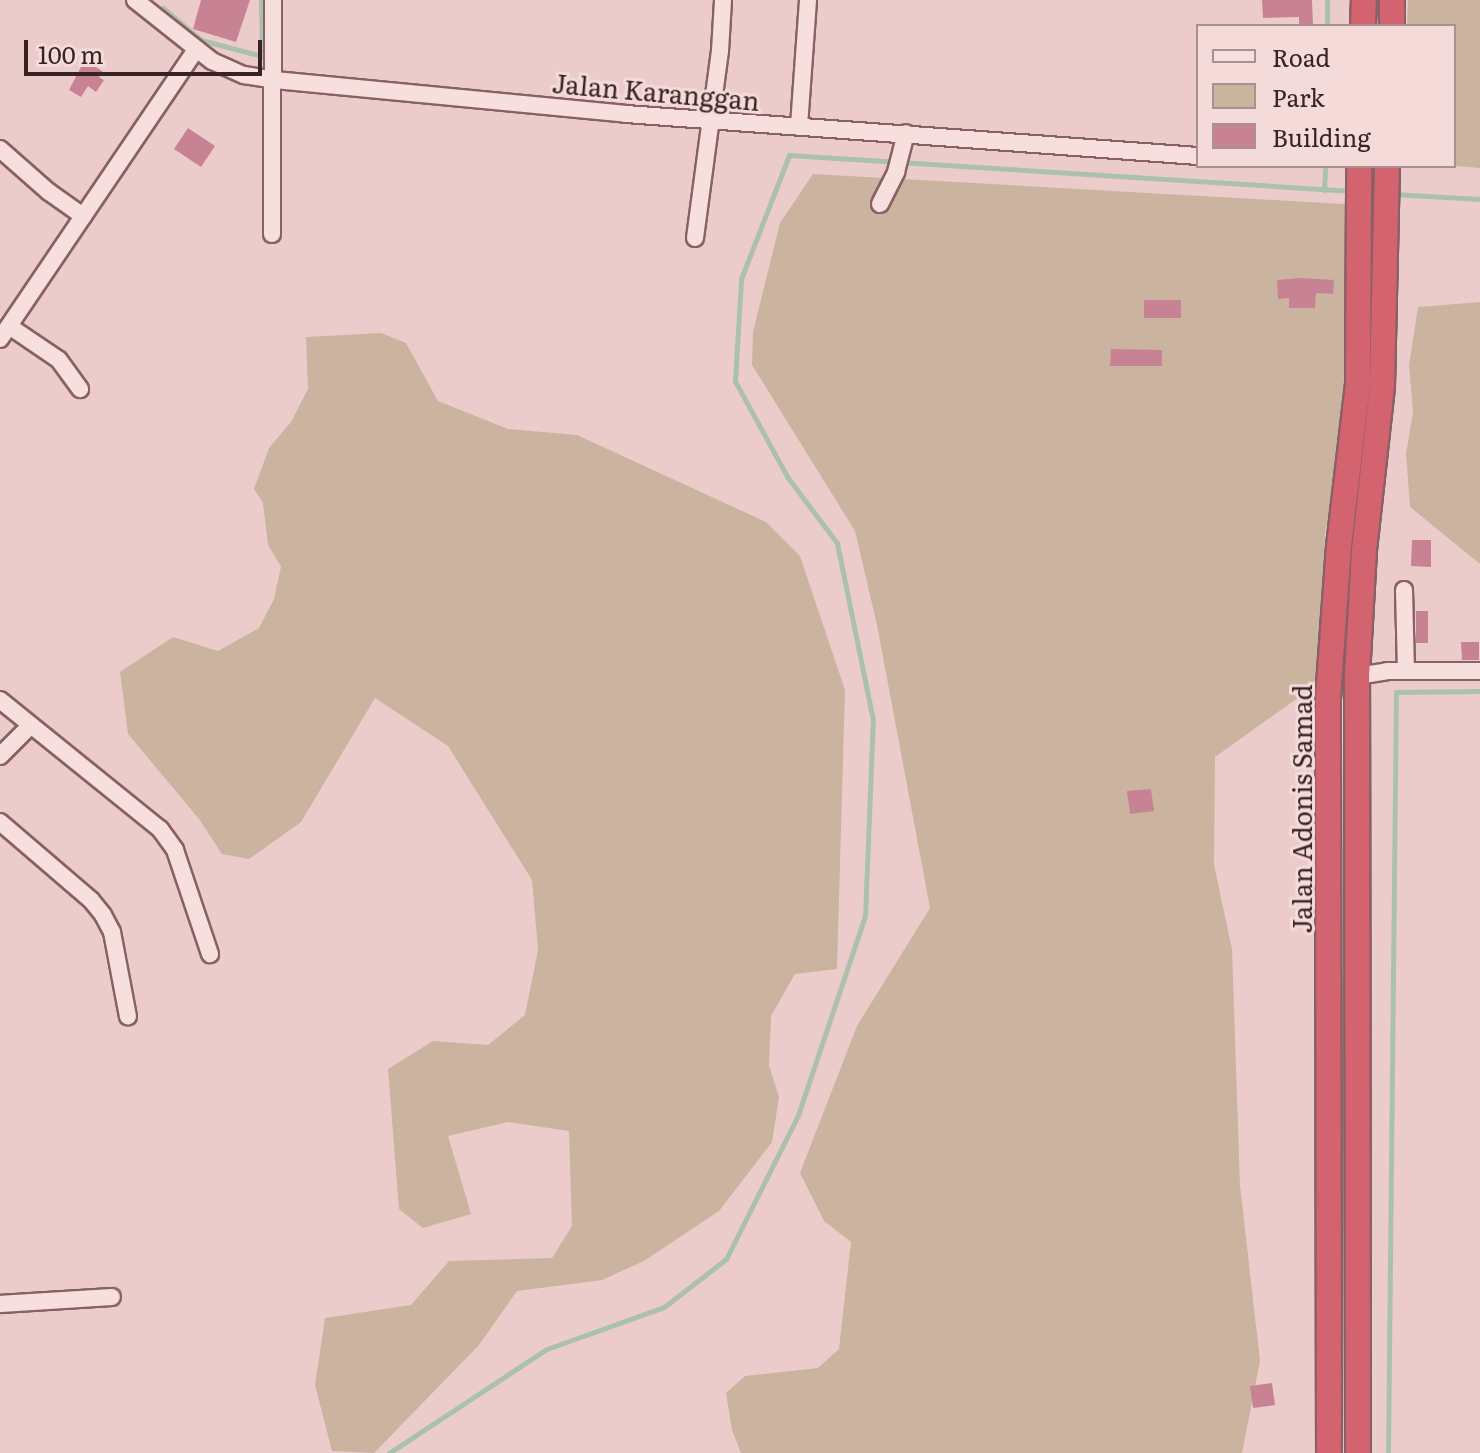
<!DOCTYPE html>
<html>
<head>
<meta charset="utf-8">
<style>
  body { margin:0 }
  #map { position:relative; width:1480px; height:1453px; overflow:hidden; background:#eccccb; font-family:Literata,serif }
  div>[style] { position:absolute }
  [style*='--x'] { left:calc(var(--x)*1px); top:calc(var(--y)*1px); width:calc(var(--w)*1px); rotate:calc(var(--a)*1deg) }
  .green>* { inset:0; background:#cab39f }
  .stream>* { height:5px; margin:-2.5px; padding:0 2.5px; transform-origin:2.5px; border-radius:2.5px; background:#abc1ac }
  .building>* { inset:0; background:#c78394 }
  .roads { filter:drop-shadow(2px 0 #886065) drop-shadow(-2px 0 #886065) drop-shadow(0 2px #886065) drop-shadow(0 -2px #886065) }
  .minor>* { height:16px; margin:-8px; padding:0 8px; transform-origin:8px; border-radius:8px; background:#f7dfdd }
  .highway>* { height:24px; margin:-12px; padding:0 12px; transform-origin:12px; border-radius:12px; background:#d3636e }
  span { translate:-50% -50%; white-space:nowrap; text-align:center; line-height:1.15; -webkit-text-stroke:6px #f4dbda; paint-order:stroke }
  .street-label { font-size:26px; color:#392226 }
  .legend { position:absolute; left:1196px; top:24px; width:260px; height:144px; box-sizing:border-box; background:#f4dbda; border:2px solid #a99192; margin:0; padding:10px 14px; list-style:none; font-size:24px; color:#392226 }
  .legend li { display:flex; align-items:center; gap:16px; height:40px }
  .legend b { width:40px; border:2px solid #a99192 }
  .scale { position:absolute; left:24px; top:40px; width:238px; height:36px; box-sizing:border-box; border:4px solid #392226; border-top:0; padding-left:10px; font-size:24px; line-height:28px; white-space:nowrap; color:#392226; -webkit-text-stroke:6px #f4dbda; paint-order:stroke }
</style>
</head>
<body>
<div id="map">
  <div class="green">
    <div style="clip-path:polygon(1408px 0,1480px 0,1480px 168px,1454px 166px,1454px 26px,1407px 26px)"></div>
    <div style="clip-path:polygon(813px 174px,1345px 204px,1344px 428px,1325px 533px,1320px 682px,1215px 757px,1214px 865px,1232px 949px,1240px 1185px,1260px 1361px,1242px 1453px,741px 1453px,732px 1430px,726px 1393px,745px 1376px,818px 1368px,839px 1349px,851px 1242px,824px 1221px,800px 1173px,857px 1026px,930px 908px,877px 625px,855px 531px,752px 365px,753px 332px,780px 223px)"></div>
    <div style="clip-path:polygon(1480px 302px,1480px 564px,1410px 507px,1406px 454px,1413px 412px,1409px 365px,1418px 307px)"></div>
    <div style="clip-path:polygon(381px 333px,406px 343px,438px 401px,508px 429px,577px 435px,766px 522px,800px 556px,845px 690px,837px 969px,795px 974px,771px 1016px,769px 1065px,779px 1097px,772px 1142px,719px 1211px,644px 1261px,602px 1280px,517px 1291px,479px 1345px,374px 1453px,332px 1451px,315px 1385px,325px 1318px,411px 1305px,449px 1261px,552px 1258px,572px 1226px,569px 1131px,508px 1122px,448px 1136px,471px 1214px,423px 1228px,399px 1209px,388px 1069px,433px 1041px,488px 1045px,525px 1015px,538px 950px,532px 880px,448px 746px,375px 698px,301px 822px,249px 859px,222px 854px,199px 819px,128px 734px,120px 672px,173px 637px,218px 651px,259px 628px,274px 599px,281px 567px,268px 545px,263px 503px,254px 489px,269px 448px,291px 422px,308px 389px,306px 337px)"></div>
  </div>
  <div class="stream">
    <div style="--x:163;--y:8;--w:50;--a:40.1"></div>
    <div style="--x:201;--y:40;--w:63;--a:14.7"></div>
    <div style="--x:262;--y:56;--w:56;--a:-91"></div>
    <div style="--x:1327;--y:26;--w:26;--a:-90"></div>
    <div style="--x:1324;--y:190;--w:21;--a:-87"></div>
    <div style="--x:1393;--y:194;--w:87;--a:3.3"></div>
    <div style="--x:389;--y:1453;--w:189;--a:-33.4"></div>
    <div style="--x:547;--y:1349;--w:124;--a:-19.7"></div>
    <div style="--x:664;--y:1307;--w:78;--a:-37.7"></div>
    <div style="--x:726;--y:1259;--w:161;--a:-63.4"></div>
    <div style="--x:798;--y:1115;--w:210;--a:-71.4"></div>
    <div style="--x:865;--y:916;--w:196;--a:-87.7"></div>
    <div style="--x:873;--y:720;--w:181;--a:-101.5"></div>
    <div style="--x:837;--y:543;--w:81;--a:-127"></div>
    <div style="--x:788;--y:478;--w:111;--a:-118.7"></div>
    <div style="--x:735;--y:381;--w:102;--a:-86.6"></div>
    <div style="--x:741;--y:279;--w:133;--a:-68.8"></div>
    <div style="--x:789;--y:155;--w:564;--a:3.66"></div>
    <div style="--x:1388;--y:1453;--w:761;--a:-89.4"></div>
    <div style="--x:1396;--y:692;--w:84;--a:-0.7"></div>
  </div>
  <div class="building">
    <div style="clip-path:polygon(201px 0,250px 0,236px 42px,193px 29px)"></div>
    <div style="clip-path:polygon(1262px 0,1312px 0,1313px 26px,1299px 26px,1299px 17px,1263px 18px)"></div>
    <div style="clip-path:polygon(89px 62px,103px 72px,99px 77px,104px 80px,96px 92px,88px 86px,81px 97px,69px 90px,82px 65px)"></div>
    <div style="clip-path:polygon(188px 128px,215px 146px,201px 167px,174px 149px)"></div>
    <div style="clip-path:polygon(1301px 278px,1334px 280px,1333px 294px,1316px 293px,1315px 308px,1289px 308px,1289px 298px,1278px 299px,1277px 280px)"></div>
    <div style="clip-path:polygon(1144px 300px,1181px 300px,1181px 318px,1144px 318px)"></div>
    <div style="clip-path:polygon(1111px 349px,1162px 350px,1162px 366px,1110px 366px)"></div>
    <div style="clip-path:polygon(1412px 540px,1431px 540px,1431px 567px,1411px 566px)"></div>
    <div style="clip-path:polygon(1416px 611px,1428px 611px,1428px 643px,1416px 643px)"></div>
    <div style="clip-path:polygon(1461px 642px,1479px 642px,1479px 660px,1462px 660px)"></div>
    <div style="clip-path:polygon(1151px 789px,1154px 811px,1130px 814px,1127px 791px)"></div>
    <div style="clip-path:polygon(1272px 1383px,1275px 1405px,1253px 1408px,1250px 1386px)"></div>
  </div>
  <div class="roads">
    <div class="minor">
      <div style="--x:135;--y:0;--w:98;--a:38.4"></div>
      <div style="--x:212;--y:61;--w:35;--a:24"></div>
      <div style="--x:244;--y:75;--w:31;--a:9"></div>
      <div style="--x:275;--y:80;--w:353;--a:5.5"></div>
      <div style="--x:626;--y:114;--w:574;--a:4.2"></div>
      <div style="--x:799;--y:126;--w:126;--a:-85.9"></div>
      <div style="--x:0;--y:149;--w:65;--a:41.3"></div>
      <div style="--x:49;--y:192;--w:42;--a:35.2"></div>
      <div style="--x:880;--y:204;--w:36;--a:-63"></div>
      <div style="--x:896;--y:172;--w:40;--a:-75.6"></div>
      <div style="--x:272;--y:234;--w:234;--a:-89.8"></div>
      <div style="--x:695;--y:238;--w:189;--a:-82.4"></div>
      <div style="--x:720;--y:51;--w:51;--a:-86.6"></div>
      <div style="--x:9;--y:326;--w:60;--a:34.2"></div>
      <div style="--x:59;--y:360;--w:36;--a:54"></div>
      <div style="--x:0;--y:339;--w:349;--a:-55.9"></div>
      <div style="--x:1404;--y:590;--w:80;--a:88.6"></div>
      <div style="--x:1357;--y:676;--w:30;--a:-9"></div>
      <div style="--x:1387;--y:671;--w:93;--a:0"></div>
      <div style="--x:0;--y:700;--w:206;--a:38.9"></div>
      <div style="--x:160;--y:829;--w:26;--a:54"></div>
      <div style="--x:175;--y:850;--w:110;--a:71.4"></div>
      <div style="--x:0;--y:756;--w:41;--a:-45"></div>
      <div style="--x:0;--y:822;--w:120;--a:40.6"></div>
      <div style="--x:91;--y:900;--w:19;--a:51"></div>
      <div style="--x:103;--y:915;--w:19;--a:62"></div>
      <div style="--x:112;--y:932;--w:86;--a:79.3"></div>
      <div style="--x:0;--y:1304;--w:112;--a:-3.6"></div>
    </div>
    <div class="highway">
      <div style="--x:1363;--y:26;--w:26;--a:-88"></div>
      <div style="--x:1392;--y:26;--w:26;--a:-90"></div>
      <div style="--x:1329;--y:1453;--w:754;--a:-90.08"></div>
      <div style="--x:1328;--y:699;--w:153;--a:-85.9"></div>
      <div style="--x:1339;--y:546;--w:163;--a:-83.3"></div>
      <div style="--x:1358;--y:384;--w:218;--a:-89.7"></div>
      <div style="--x:1358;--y:1453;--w:777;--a:-90.07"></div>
      <div style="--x:1357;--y:676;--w:126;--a:-86.8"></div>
      <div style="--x:1364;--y:550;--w:165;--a:-83.7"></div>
      <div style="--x:1382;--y:386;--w:220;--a:-88.7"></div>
    </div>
  </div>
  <div class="street-label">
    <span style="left:656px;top:91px;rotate:5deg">Jalan Karanggan</span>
    <span style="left:1301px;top:809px;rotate:-90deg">Jalan Adonis Samad</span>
  </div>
  <ul class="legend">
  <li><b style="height:10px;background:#f7dfdd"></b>Road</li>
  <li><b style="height:22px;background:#cab39f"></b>Park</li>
  <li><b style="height:22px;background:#c78394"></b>Building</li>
  </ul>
  <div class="scale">100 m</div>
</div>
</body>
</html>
